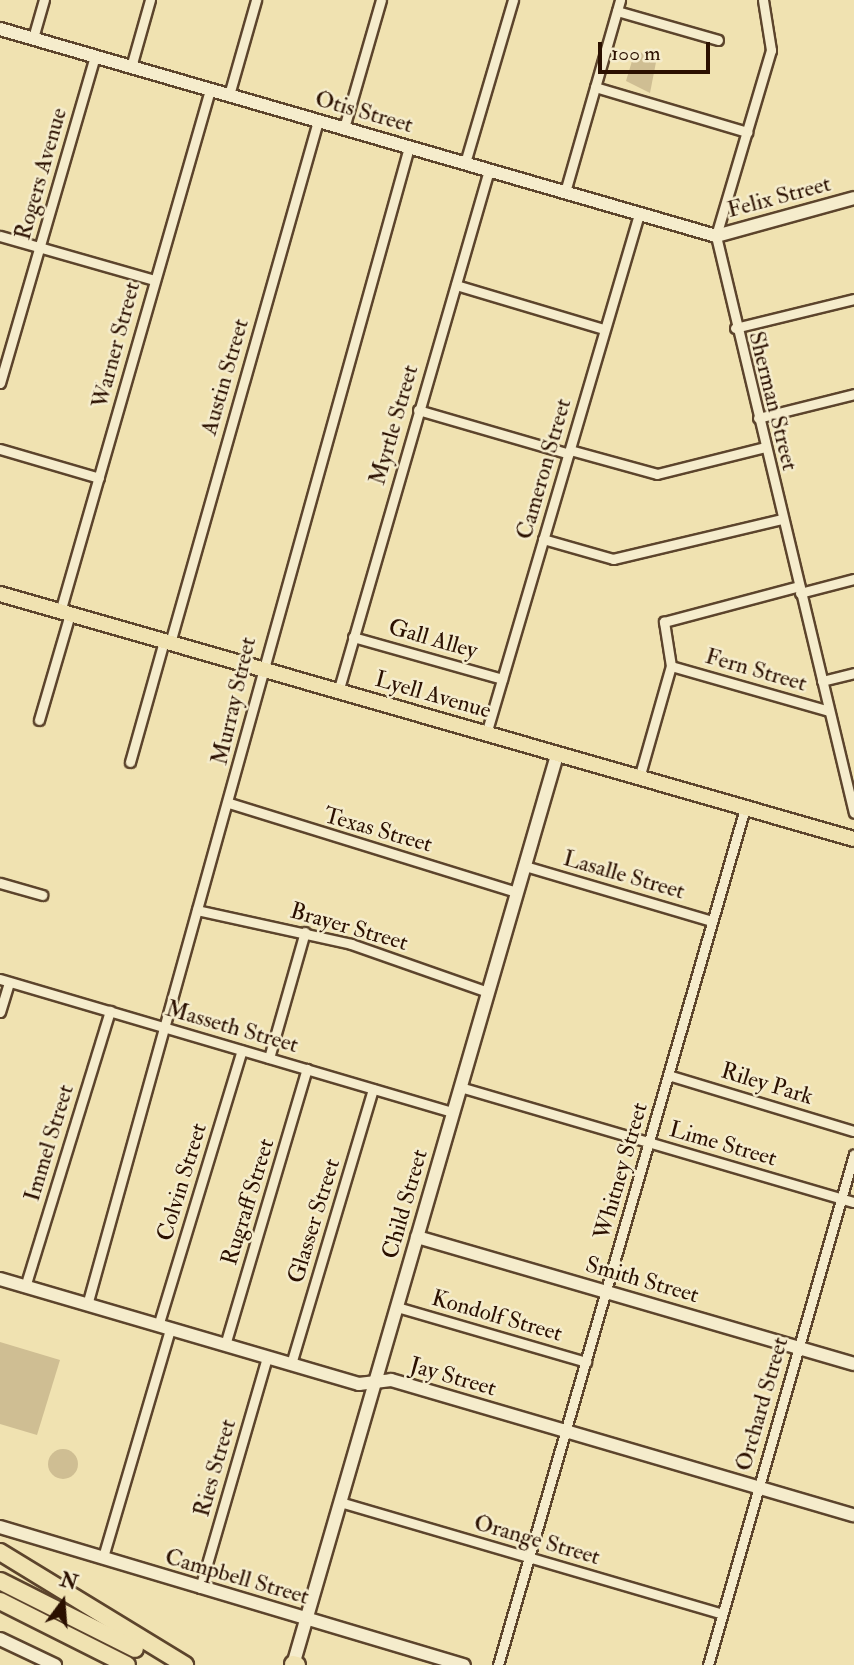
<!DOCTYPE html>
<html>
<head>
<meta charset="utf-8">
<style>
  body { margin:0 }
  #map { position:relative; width:854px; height:1665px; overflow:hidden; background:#f0e2b1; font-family:"IM FELL Double Pica",serif }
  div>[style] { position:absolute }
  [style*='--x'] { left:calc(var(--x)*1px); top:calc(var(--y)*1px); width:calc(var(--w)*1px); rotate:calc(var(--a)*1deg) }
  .green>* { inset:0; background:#cfbe93 }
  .round { border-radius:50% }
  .roads { filter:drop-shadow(2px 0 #5c442c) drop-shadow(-2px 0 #5c442c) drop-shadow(0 2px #5c442c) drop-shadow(0 -2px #5c442c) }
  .street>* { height:9px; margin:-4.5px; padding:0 4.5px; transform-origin:4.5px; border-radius:4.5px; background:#f5eccc }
  .secondary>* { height:12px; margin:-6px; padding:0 6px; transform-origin:6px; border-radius:6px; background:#f5eccc }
  .primary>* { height:14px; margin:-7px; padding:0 7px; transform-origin:7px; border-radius:7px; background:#f0e2b1 }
  .highway>* { height:16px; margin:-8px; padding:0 8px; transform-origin:8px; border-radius:8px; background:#f0e2b1 }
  span { translate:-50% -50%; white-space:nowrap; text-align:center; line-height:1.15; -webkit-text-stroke:5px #f5eccc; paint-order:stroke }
  .street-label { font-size:23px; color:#2b1000 }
  .north { position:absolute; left:28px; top:1567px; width:70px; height:70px; -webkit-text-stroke:5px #f5eccc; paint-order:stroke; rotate:16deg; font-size:19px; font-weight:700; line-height:28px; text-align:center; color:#2b1000 }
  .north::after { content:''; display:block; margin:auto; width:24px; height:32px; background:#2b1000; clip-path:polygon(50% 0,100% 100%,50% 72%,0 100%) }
  .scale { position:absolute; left:598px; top:42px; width:112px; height:32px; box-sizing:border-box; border:4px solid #2b1000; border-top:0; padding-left:9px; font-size:21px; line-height:24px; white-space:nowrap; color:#2b1000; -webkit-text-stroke:5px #f5eccc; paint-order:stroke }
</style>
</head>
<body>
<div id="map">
  <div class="green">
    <div style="clip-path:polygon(635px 51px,657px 57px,650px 93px,626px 81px)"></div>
    <div style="clip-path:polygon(0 1342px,60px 1360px,37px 1435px,0 1424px)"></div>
    <div class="round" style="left:48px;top:1449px;width:30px;height:30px"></div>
  </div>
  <div class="roads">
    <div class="street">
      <div style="--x:763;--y:0;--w:51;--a:80.9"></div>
      <div style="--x:771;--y:50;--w:194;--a:106.5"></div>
      <div style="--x:716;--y:236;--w:593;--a:76.55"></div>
      <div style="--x:617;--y:11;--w:105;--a:16"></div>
      <div style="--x:33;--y:38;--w:40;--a:-74"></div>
      <div style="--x:131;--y:67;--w:70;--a:-74.2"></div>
      <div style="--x:595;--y:87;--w:159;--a:16.5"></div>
      <div style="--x:229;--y:95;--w:99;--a:-74.1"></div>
      <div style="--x:344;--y:128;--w:133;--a:-73.9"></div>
      <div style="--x:465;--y:163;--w:170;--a:-73.6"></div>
      <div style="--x:565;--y:192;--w:200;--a:-74"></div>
      <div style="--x:0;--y:236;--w:160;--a:15.9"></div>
      <div style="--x:456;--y:285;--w:154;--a:16.6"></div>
      <div style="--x:735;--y:328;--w:122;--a:-13.7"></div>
      <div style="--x:0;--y:383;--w:341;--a:-73.8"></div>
      <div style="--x:418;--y:410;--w:157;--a:16.2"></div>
      <div style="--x:758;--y:418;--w:99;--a:-14"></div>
      <div style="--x:0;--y:449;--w:103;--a:16.3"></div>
      <div style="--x:570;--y:450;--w:90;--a:15.4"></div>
      <div style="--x:657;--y:474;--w:111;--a:-14"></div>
      <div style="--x:543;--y:539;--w:73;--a:15.9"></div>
      <div style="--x:613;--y:559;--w:174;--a:-13.3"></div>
      <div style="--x:800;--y:593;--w:56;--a:-14.5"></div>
      <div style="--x:60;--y:612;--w:543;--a:-73.97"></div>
      <div style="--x:353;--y:637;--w:155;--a:15.7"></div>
      <div style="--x:170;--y:643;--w:543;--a:-74.17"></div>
      <div style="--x:671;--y:666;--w:164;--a:15.9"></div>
      <div style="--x:822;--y:681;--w:33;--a:-14"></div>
      <div style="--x:338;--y:692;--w:543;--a:-73.87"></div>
      <div style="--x:39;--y:720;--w:110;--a:-73.7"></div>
      <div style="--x:486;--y:734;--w:542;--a:-73.6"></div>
      <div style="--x:130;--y:762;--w:126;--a:-74.3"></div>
      <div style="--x:639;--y:778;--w:116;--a:-74.1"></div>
      <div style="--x:671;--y:666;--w:45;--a:-99"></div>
      <div style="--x:664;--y:622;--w:140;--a:-14.9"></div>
      <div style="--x:229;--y:803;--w:301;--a:17.2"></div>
      <div style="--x:525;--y:866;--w:195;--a:16.4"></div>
      <div style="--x:0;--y:883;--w:44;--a:15.9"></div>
      <div style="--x:197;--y:910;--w:158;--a:12.4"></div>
      <div style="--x:351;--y:944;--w:145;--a:19.3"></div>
      <div style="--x:0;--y:979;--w:472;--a:16.4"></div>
      <div style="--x:0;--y:1012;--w:31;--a:-73"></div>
      <div style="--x:269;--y:1058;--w:131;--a:-74.1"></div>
      <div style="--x:668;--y:1075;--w:194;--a:16.8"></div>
      <div style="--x:460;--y:1087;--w:410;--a:16.3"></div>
      <div style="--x:25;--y:1287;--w:289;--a:-72.9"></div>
      <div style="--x:87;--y:1305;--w:1202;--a:-74.46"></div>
      <div style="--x:397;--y:1307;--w:197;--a:16.2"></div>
      <div style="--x:158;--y:1326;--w:288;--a:-73.1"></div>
      <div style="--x:225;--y:1345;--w:288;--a:-73.5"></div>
      <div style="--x:291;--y:1364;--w:287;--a:-73.4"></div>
      <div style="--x:340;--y:1502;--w:398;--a:16.3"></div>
      <div style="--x:103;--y:1557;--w:238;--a:-73.6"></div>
      <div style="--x:200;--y:1588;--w:241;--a:-73.8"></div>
      <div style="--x:498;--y:1665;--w:892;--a:-73.92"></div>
      <div style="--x:708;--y:1665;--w:531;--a:-74.05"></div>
    </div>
    <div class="secondary">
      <div style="--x:0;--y:29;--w:745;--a:16.12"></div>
      <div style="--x:716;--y:236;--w:143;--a:-15.4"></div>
      <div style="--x:417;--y:1237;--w:455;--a:16.2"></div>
      <div style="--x:0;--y:1279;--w:374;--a:16.3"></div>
      <div style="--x:359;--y:1384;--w:32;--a:-7"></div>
      <div style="--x:391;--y:1380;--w:482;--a:16.3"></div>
      <div style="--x:0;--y:1527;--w:484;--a:16.6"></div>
      <div style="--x:0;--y:1639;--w:61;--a:25.3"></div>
      <div style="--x:293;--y:1665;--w:948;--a:-73.82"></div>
    </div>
    <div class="primary">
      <div style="--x:0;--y:594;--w:888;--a:16.01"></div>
    </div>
    <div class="highway">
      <div style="--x:0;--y:1552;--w:217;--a:31.4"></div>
      <div style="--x:0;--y:1581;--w:151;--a:26.7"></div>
      <div style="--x:0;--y:1601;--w:142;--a:26.7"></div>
      <div style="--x:293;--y:1664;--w:4;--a:14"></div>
    </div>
  </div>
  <div class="street-label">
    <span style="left:364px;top:112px;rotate:16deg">Otis Street</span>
    <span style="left:41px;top:174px;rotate:-74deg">Rogers Avenue</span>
    <span style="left:779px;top:197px;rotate:-15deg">Felix Street</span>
    <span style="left:116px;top:345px;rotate:-75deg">Warner Street</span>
    <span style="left:225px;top:377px;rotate:-74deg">Austin Street</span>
    <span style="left:773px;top:401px;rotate:76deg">Sherman Street</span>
    <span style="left:394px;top:425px;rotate:-74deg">Myrtle Street</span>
    <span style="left:544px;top:469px;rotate:-74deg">Cameron Street</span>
    <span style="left:433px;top:639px;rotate:16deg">Gall Alley</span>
    <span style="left:756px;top:670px;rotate:16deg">Fern Street</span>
    <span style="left:433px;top:695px;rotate:16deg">Lyell Avenue</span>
    <span style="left:234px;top:701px;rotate:-77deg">Murray Street</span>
    <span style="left:378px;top:830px;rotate:16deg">Texas Street</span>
    <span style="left:624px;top:875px;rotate:16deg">Lasalle Street</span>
    <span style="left:349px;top:927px;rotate:16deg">Brayer Street</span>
    <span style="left:232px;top:1027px;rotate:16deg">Masseth Street</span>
    <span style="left:767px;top:1084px;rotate:17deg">Riley Park</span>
    <span style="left:49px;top:1143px;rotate:-73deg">Immel Street</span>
    <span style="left:723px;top:1144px;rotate:16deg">Lime Street</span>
    <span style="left:621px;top:1171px;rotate:-74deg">Whitney Street</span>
    <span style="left:182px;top:1182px;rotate:-73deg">Colvin Street</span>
    <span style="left:248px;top:1202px;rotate:-73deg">Rugraff Street</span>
    <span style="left:405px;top:1204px;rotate:-74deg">Child Street</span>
    <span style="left:314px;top:1221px;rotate:-73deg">Glasser Street</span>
    <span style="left:642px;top:1280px;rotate:16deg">Smith Street</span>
    <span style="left:497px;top:1316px;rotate:16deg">Kondolf Street</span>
    <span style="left:453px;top:1377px;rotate:16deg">Jay Street</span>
    <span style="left:762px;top:1404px;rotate:-74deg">Orchard Street</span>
    <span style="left:215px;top:1468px;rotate:-74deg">Ries Street</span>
    <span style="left:537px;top:1540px;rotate:16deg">Orange Street</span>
    <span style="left:237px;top:1577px;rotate:16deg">Campbell Street</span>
  </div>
  <div class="north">N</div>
  <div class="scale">100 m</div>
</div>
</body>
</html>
